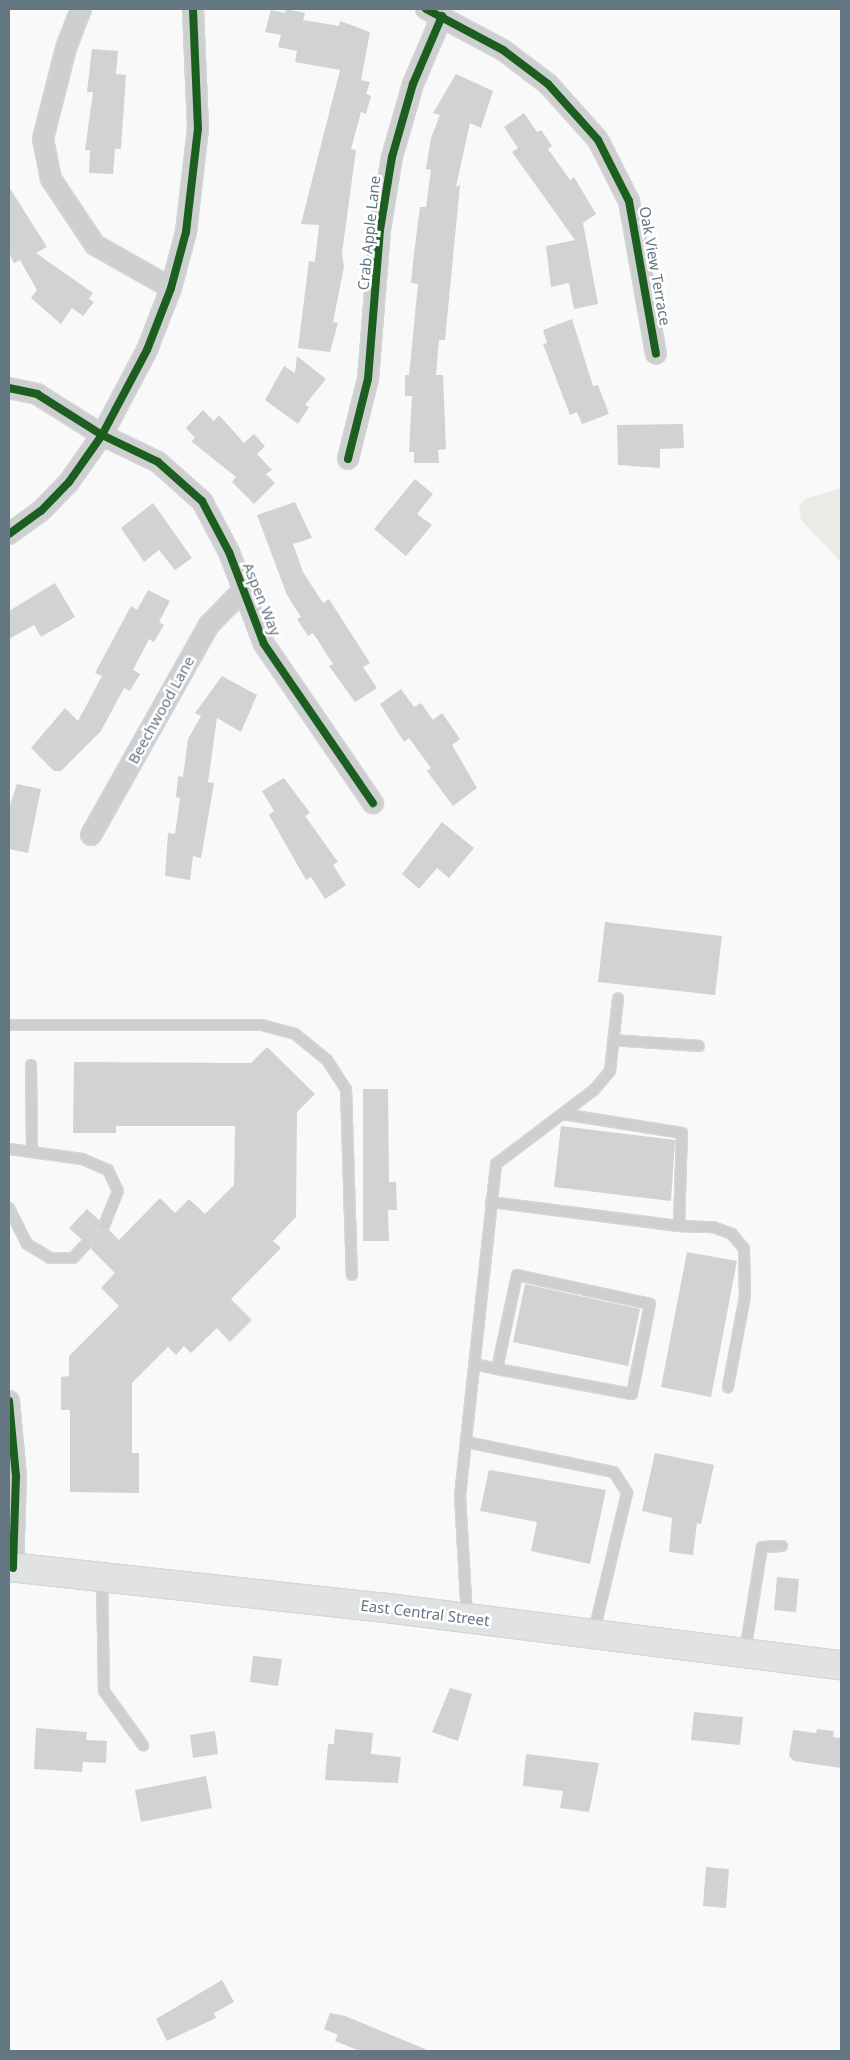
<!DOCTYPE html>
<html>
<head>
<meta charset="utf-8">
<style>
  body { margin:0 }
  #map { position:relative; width:850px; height:2060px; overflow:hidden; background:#f9f9f9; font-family:"Noto Sans",sans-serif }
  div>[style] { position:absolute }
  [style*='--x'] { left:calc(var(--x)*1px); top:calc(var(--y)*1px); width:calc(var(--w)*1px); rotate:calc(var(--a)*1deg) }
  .green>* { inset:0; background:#e8ebe6 }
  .building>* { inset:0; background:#d0d2d3 }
  .roads { filter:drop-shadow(1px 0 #d5d6d7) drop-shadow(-1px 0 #d5d6d7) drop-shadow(0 1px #d5d6d7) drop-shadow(0 -1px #d5d6d7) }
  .service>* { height:10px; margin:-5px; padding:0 5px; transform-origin:5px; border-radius:5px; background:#cecfd0 }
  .minor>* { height:20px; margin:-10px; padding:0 10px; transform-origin:10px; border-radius:10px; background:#cecfd0 }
  .secondary>* { height:28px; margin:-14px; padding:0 14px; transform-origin:14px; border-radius:14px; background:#e1e2e2 }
  .cycleway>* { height:8px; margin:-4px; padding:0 4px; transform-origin:4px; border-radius:4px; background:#1b5e20 }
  span { translate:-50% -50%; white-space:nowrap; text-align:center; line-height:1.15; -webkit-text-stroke:5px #fff; paint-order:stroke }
  .street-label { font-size:15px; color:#657683 }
  .frame { position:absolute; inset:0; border:10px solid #657683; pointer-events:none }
</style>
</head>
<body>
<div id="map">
  <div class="green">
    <div style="clip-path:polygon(841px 488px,841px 562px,801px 520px,799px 507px,805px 499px)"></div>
  </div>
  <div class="building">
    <div style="clip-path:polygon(286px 9px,305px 13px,303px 20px,339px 26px,340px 21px,370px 32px,361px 80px,370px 82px,366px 94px,371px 96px,366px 114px,361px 112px,351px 149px,356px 150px,342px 253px,344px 267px,333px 322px,338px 323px,330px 352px,298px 348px,309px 261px,315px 262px,319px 225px,301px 224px,340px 70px,295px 62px,297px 51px,278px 47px,281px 35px,265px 32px,271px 10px,285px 13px)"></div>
    <div style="clip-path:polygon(92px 49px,118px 51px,116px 74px,126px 75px,121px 149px,115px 149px,113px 174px,89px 173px,90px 150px,85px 150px,93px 92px,87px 92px)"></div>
    <div style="clip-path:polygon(456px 74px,493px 91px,481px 128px,470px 123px,456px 187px,460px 185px,445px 340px,439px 340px,436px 375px,443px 375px,446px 449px,438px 450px,439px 463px,414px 463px,414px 452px,409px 452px,412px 396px,405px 396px,405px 375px,409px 375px,418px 284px,411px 283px,413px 262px,420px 207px,426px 207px,431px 170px,426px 169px,431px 138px,440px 115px,433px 113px)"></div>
    <div style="clip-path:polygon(524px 113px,537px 132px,541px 130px,552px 146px,548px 149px,570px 180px,574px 177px,596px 214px,583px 223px,598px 304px,574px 309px,569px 283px,551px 287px,546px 246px,575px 240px,512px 152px,518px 148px,504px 127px)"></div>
    <div style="clip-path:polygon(9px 187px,47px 247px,36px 253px,93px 293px,89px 299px,94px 302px,83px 316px,72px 308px,61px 324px,31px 298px,37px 290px,20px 260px,14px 263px,9px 253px)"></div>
    <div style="clip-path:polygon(572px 319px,593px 386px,598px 385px,609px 414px,582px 424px,577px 412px,570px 415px,543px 344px,547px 343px,543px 330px)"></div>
    <div style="clip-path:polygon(297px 356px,326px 379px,305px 405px,309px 407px,298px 424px,265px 400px,284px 366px,295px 373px)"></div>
    <div style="clip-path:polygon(203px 410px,214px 421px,219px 415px,244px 443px,254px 434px,265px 446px,257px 454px,272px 470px,266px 474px,275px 483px,254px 504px,232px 482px,236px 477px,191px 441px,195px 438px,186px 428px)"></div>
    <div style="clip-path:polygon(683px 424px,684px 448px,660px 449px,660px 468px,618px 465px,617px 425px)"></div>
    <div style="clip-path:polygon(415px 479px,433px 494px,417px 514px,432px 525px,406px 556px,374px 529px)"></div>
    <div style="clip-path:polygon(295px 502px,312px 538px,293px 544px,303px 572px,323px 603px,329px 599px,370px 663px,363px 667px,377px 688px,355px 702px,329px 666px,333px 664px,313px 633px,308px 636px,297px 619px,301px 617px,287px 595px,257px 515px)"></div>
    <div style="clip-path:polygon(153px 503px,192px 558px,175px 570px,159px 550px,144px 562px,121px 528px)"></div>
    <div style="clip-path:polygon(55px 583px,75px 617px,41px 637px,34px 625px,9px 639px,9px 611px)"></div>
    <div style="clip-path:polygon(148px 590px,170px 601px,159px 622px,164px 625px,154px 642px,149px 639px,133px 670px,140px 674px,130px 691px,124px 688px,101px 731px,61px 771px,54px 771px,31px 748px,65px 708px,78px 721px,102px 676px,95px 673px,131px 606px,137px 610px)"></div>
    <div style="clip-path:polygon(222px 676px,257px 695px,241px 732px,217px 718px,208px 782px,214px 783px,201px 858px,193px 856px,190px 880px,165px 876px,168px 833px,175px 834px,180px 798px,176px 797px,178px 776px,183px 777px,188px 739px,201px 716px,195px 713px)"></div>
    <div style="clip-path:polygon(401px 689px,414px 707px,421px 703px,433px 720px,442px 713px,460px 739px,452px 745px,477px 788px,453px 806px,427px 771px,431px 768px,409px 738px,404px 742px,380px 704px)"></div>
    <div style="clip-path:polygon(284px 778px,310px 813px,305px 816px,338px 862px,333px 865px,346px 885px,325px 899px,311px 877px,306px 880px,269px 815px,274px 811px,262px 791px)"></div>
    <div style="clip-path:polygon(17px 784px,41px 789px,28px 853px,9px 849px,9px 808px)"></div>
    <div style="clip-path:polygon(442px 822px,474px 848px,449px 878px,437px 868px,419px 889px,402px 874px)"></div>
    <div style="clip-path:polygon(605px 922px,722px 936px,715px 995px,598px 982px)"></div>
    <div style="clip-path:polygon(267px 1047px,315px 1094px,297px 1112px,296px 1217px,273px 1241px,281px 1248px,231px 1299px,252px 1320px,230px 1342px,217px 1328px,191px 1353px,184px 1346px,176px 1355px,168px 1347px,132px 1383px,132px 1453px,139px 1453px,139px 1493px,70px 1492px,70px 1410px,61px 1410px,61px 1377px,69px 1376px,69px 1356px,119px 1306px,101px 1288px,115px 1273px,91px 1249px,91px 1239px,81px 1239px,69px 1228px,87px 1209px,99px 1220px,99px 1230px,109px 1230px,119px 1240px,160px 1198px,175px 1213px,189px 1199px,205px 1214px,234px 1185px,235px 1126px,116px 1126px,116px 1133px,73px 1133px,74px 1062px,251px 1063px)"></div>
    <div style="clip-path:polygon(363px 1089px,388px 1089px,389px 1182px,396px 1182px,397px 1210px,388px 1210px,389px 1241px,363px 1241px)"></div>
    <div style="clip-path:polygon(561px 1126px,675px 1140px,671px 1201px,554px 1187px)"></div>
    <div style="clip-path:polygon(687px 1252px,737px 1261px,711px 1397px,661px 1387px)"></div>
    <div style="clip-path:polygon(525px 1284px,640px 1309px,628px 1366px,513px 1342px)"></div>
    <div style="clip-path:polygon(655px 1453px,714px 1465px,701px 1524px,697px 1523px,693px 1555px,669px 1552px,672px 1518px,642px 1511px)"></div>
    <div style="clip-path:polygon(489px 1470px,606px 1490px,590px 1564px,531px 1551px,537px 1522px,480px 1511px)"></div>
    <div style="clip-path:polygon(777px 1577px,799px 1579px,796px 1612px,774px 1610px)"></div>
    <div style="clip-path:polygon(253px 1656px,282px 1659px,278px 1686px,250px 1682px)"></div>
    <div style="clip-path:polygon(450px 1688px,472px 1694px,458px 1741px,432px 1732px)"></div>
    <div style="clip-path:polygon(694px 1712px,743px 1717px,740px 1745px,691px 1740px)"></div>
    <div style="clip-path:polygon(36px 1728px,87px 1732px,86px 1740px,107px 1741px,106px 1763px,83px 1762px,82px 1772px,34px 1769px)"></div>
    <div style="clip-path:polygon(335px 1729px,373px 1733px,371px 1754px,401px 1757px,398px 1783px,325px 1780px,328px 1744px,334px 1744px)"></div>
    <div style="clip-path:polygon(817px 1729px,834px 1731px,833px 1737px,841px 1738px,841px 1768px,794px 1761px,789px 1756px,793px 1730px,816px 1733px)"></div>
    <div style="clip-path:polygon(215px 1731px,218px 1754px,193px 1758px,190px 1735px)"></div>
    <div style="clip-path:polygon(526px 1754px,599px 1763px,589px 1812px,560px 1808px,563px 1791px,523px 1786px)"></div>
    <div style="clip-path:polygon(206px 1776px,212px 1808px,141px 1822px,135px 1790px)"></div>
    <div style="clip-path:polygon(706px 1867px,729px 1869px,726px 1908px,703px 1906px)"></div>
    <div style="clip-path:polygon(222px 1980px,234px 2002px,214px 2013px,216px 2018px,167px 2041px,156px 2019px)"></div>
    <div style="clip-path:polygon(330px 2013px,345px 2016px,430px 2051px,360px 2051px,335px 2041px,338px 2035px,324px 2029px)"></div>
  </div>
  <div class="roads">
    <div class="service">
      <div style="--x:9;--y:1025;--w:253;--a:0"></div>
      <div style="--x:262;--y:1025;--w:34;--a:15"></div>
      <div style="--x:295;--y:1034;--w:41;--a:39.1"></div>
      <div style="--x:327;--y:1060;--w:35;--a:57"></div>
      <div style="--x:346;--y:1089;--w:186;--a:88.2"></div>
      <div style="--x:613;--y:1040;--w:86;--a:4"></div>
      <div style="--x:31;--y:1065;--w:86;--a:89.3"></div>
      <div style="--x:9;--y:1149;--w:74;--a:7.8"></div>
      <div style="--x:82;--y:1159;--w:28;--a:23"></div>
      <div style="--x:108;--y:1170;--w:23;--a:65"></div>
      <div style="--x:118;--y:1191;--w:37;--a:112"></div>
      <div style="--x:491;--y:1202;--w:190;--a:7.3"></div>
      <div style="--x:679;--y:1226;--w:93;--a:-88.2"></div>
      <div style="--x:682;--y:1133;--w:121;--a:-171"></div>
      <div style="--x:9;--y:1208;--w:40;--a:63.4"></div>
      <div style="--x:27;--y:1244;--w:27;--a:31"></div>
      <div style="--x:50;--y:1258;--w:23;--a:0"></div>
      <div style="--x:73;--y:1258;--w:19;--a:-47"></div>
      <div style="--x:679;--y:1226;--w:34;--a:2"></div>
      <div style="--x:713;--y:1227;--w:20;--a:20"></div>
      <div style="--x:732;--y:1234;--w:19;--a:51"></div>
      <div style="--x:744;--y:1249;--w:47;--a:88.8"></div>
      <div style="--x:745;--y:1296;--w:93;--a:100.6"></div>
      <div style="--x:474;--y:1364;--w:24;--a:12"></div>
      <div style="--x:497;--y:1369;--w:137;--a:10.5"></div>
      <div style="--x:632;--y:1394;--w:92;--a:-78.7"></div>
      <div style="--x:650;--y:1304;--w:136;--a:-167.7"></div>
      <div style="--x:517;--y:1275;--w:96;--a:102"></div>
      <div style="--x:466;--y:1442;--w:151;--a:11.5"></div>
      <div style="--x:614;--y:1472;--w:25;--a:58"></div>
      <div style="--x:627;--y:1493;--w:143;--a:103.4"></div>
      <div style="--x:102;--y:1579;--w:112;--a:89"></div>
      <div style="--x:104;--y:1691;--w:67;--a:54.2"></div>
      <div style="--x:467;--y:1617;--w:121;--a:-93.3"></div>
      <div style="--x:460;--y:1496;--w:334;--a:-83.8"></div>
      <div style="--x:496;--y:1164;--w:123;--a:-37.1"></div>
      <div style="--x:594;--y:1090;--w:25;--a:-50"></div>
      <div style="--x:610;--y:1071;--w:73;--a:-83.7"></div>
      <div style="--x:745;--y:1652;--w:106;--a:-80.8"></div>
      <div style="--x:762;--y:1547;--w:20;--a:-3"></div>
    </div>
    <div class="minor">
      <div style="--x:81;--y:9;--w:42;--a:111"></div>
      <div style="--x:66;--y:48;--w:94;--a:104.2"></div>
      <div style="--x:43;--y:139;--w:41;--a:78.7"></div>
      <div style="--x:51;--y:179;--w:79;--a:56.3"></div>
      <div style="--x:95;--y:245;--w:87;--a:29.5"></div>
      <div style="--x:426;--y:9;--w:87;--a:28"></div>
      <div style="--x:503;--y:50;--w:56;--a:37.1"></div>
      <div style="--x:548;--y:84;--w:75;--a:48.2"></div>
      <div style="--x:598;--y:140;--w:68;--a:63.1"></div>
      <div style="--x:629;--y:201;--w:155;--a:80"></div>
      <div style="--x:9;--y:388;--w:29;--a:12"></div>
      <div style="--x:37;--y:394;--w:77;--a:32.2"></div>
      <div style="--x:102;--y:435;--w:62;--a:25.7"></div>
      <div style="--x:158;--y:462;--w:59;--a:41.6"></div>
      <div style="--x:202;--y:501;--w:58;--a:62.1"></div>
      <div style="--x:229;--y:552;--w:98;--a:69.2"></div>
      <div style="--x:264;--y:644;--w:193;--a:55.6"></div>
      <div style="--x:348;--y:459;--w:82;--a:-76"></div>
      <div style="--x:368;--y:379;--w:149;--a:-85.4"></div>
      <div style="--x:380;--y:230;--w:74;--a:-80.7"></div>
      <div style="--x:392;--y:157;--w:76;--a:-74"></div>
      <div style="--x:413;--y:84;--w:74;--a:-66.9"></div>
      <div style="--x:9;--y:534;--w:39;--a:-36"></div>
      <div style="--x:41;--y:511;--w:40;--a:-46"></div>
      <div style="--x:69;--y:482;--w:57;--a:-54.9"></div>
      <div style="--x:102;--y:435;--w:96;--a:-62.1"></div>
      <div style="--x:147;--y:350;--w:66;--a:-68.8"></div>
      <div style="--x:171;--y:288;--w:58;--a:-75"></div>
      <div style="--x:186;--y:232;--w:104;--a:-83.4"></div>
      <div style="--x:198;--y:129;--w:120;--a:-92.4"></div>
      <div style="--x:91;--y:835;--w:241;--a:-60.7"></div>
      <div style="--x:209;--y:625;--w:46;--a:-45.9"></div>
      <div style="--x:9;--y:1401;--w:75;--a:84.7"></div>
      <div style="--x:16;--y:1476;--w:92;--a:91.9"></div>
    </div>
    <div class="secondary">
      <div style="--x:9;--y:1567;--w:380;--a:6.2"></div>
      <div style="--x:387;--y:1608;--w:458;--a:7.2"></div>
    </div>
  </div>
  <div class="cycleway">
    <div style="--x:426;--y:9;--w:87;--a:28"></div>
    <div style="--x:503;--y:50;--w:56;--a:37.1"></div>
    <div style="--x:548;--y:84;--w:75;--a:48.2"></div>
    <div style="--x:598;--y:140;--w:68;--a:63.1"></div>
    <div style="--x:629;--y:201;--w:155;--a:80"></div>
    <div style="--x:9;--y:388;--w:29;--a:12"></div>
    <div style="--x:37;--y:394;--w:77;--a:32.2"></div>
    <div style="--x:102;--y:435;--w:62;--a:25.7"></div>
    <div style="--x:158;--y:462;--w:59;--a:41.6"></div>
    <div style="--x:202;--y:501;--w:58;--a:62.1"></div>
    <div style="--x:229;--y:552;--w:98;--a:69.2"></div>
    <div style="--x:264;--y:644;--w:193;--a:55.6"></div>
    <div style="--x:348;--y:459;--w:82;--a:-76"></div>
    <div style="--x:368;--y:379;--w:149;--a:-85.4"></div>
    <div style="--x:380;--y:230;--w:74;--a:-80.7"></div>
    <div style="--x:392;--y:157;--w:76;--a:-74"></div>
    <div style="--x:413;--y:84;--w:74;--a:-66.9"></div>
    <div style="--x:9;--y:534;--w:39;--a:-36"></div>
    <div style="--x:41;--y:511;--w:40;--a:-46"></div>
    <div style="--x:69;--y:482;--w:57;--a:-54.9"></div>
    <div style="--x:102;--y:435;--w:96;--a:-62.1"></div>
    <div style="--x:147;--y:350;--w:66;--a:-68.8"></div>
    <div style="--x:171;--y:288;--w:58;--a:-75"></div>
    <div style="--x:186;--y:232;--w:104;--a:-83.4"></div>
    <div style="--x:198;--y:129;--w:120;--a:-92.4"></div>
    <div style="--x:9;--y:1401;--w:75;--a:84.7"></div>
    <div style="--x:16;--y:1476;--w:92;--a:91.9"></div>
  </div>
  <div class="street-label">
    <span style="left:369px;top:233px;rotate:-84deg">Crab Apple Lane</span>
    <span style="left:655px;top:266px;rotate:80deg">Oak View Terrace</span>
    <span style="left:262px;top:599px;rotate:68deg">Aspen Way</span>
    <span style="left:161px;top:710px;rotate:-61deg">Beechwood Lane</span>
    <span style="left:425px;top:1613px;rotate:7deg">East Central Street</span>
  </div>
  <div class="frame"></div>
</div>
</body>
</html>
